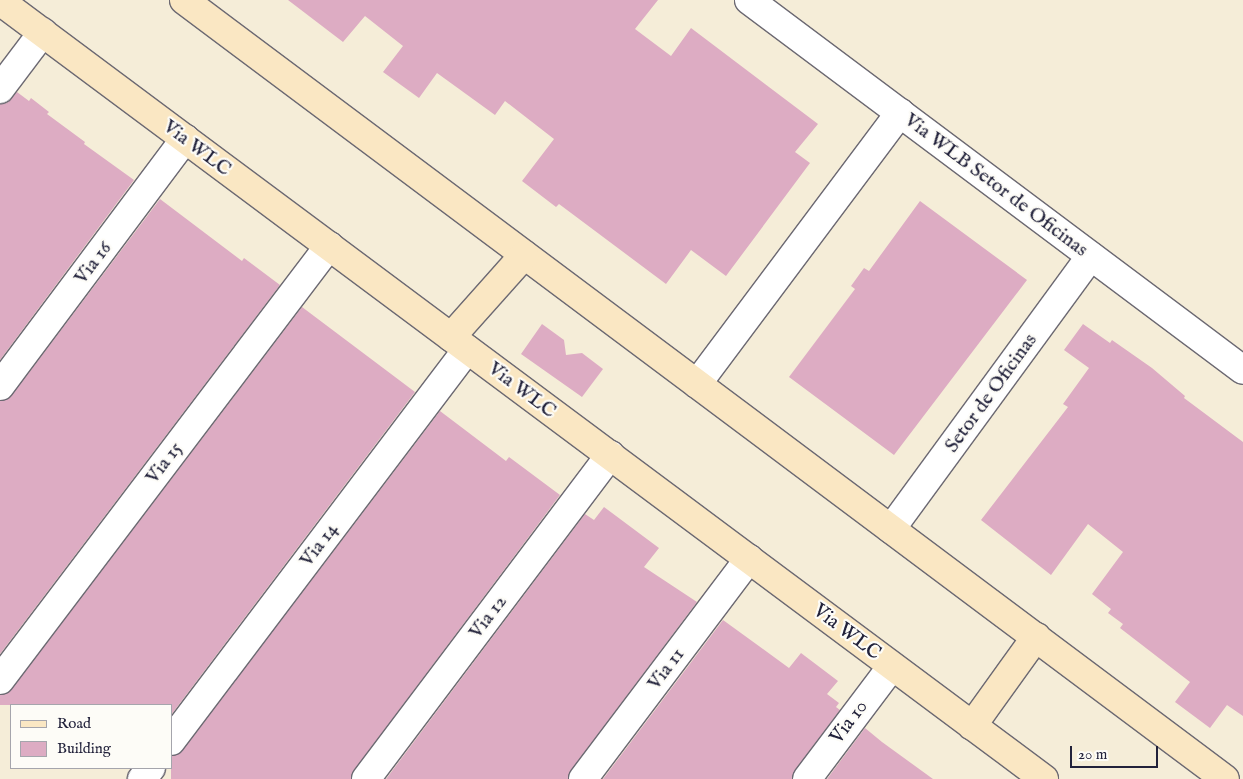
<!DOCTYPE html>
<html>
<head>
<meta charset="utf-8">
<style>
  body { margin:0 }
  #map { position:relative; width:1243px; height:779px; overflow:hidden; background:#f5edd8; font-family:"IM FELL English",serif }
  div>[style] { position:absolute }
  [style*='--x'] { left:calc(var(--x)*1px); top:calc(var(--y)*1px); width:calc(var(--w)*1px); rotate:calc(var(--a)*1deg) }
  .building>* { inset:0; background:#ddacc3 }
  .roads { filter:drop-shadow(1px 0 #6c6972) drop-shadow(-1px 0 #6c6972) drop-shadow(0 1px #6c6972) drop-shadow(0 -1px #6c6972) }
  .street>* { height:28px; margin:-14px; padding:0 14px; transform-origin:14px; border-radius:14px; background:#fff }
  .secondary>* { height:28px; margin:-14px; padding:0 14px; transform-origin:14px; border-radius:14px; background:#fae7c3 }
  span { translate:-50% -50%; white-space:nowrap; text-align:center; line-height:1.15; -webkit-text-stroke:4.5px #fdfcf7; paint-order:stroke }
  .street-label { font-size:20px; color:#22223b }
  .legend { position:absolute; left:10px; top:704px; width:162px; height:65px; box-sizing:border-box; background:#fdfcf7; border:1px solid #a5a5ac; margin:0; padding:6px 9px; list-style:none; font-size:15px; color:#22223b }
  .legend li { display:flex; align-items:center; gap:10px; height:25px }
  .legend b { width:25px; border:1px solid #a5a5ac }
  .scale { position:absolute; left:1070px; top:746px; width:88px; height:22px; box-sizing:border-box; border:2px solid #22223b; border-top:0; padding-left:6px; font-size:15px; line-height:18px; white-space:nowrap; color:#22223b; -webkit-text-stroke:4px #fdfcf7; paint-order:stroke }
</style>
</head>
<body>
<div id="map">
  <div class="building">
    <div style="clip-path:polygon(288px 0,658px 0,635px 29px,671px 56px,691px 28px,818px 124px,795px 152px,810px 163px,726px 276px,691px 250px,666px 284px,559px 204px,556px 207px,522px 181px,554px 139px,505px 101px,495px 115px,437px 73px,419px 98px,383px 72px,403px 46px,365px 16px,343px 42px)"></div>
    <div style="clip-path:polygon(17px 92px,29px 101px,31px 98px,49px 112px,47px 114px,85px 142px,84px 144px,134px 180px,0 360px,0 104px,7px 103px)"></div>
    <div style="clip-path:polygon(160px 199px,242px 261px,244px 258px,280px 285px,0 654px,0 401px,12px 395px)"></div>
    <div style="clip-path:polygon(920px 201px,1027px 280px,894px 455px,789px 377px,855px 289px,851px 286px,864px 268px,869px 271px)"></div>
    <div style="clip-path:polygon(302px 307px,415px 392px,171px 715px,171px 705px,0 705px,0 695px,12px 689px)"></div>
    <div style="clip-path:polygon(542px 324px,564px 340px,566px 355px,582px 353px,603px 369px,582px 397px,521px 354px)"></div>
    <div style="clip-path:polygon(1083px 324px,1110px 343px,1112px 340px,1152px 368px,1185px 396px,1184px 398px,1243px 442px,1243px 716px,1227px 705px,1210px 728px,1175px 702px,1190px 682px,1120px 628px,1123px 624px,1108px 613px,1111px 609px,1092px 594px,1123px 552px,1088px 524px,1051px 575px,981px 520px,1068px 407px,1063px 404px,1089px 368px,1064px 350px)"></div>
    <div style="clip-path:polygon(440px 411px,506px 461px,509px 457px,560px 495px,354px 770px,351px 779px,171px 779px,171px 756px,183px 750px)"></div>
    <div style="clip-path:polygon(604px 507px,659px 548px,644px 567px,697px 602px,571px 770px,568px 779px,386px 779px,585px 514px,594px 520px)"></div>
    <div style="clip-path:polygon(723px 620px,789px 668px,801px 653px,838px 681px,827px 694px,839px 703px,836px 707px,840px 710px,795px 770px,792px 779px,603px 779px)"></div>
    <div style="clip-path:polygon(865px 728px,882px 742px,933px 779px,827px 779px)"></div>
  </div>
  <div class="roads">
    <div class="street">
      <div style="--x:749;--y:0;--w:617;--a:36.83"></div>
      <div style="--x:0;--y:89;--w:71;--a:-53"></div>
      <div style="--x:697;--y:384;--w:339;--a:-53.2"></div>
      <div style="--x:0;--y:386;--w:309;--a:-53.2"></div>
      <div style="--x:891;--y:529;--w:338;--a:-53.8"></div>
      <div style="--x:0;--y:680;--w:545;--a:-52.84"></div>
      <div style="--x:171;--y:741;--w:491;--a:-52.9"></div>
      <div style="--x:142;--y:779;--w:14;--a:-51"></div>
      <div style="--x:366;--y:779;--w:406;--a:-53"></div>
      <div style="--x:583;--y:779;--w:276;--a:-53"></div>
      <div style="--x:807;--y:779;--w:141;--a:-53"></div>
    </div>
    <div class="secondary">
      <div style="--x:184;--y:0;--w:1300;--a:36.81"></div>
      <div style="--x:0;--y:1;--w:1302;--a:36.69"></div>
      <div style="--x:451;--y:337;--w:110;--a:-48.3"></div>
      <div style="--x:972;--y:726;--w:110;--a:-54.3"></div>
    </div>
  </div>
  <div class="street-label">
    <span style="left:197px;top:148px;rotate:37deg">Via WLC</span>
    <span style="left:996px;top:185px;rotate:37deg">Via WLB Setor de Oficinas</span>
    <span style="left:93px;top:263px;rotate:-53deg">Via 16</span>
    <span style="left:522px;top:390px;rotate:37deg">Via WLC</span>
    <span style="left:991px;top:393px;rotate:-54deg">Setor de Oficinas</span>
    <span style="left:164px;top:463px;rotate:-53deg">Via 15</span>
    <span style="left:319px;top:545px;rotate:-53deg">Via 14</span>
    <span style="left:488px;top:617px;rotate:-53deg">Via 12</span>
    <span style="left:847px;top:632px;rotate:37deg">Via WLC</span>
    <span style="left:666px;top:669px;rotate:-53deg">Via 11</span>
    <span style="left:849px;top:722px;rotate:-53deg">Via 10</span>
  </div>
  <ul class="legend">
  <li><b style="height:6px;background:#fae7c3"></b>Road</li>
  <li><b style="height:14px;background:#ddacc3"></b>Building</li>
  </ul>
  <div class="scale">20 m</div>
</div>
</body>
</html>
